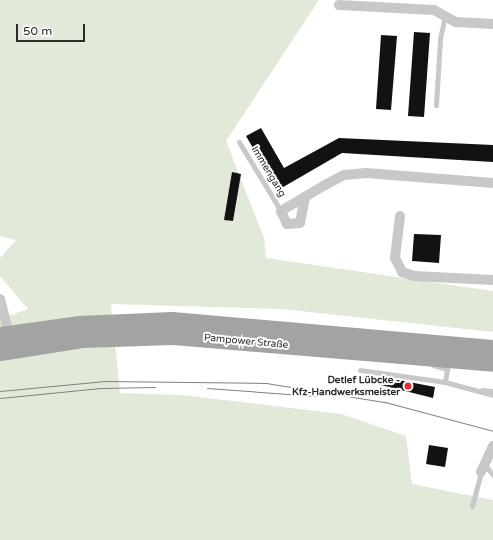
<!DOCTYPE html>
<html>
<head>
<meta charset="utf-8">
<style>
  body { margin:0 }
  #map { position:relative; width:493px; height:540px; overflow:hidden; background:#fff; font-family:"Varela Round",sans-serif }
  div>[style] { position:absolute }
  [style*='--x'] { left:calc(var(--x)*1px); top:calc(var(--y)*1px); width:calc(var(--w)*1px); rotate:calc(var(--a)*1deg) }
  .green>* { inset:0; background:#e1e9d8 }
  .building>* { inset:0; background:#121212 }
  .lane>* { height:5px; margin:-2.5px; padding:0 2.5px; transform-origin:2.5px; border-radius:2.5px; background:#c8c8c8 }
  .street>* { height:10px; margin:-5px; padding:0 5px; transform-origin:5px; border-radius:5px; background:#c8c8c8 }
  .primary>* { height:17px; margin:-8.5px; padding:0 8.5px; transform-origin:8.5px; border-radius:8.5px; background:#a3a3a3 }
  .tram>* { height:1px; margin:-0.5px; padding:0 0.5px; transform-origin:0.5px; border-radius:0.5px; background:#808080 }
  .dots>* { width:11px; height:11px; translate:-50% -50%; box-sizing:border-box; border:2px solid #fff; border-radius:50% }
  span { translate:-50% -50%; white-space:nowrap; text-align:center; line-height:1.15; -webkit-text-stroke:4px #fff; paint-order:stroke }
  .street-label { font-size:10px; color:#2b2b2b }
  .poi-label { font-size:10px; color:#2b2b2b; font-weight:700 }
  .right { translate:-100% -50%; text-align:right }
  .scale { position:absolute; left:16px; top:24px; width:69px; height:18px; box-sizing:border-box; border:2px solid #2b2b2b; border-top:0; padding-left:5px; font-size:12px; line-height:14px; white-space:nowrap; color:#2b2b2b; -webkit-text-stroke:3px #fff; paint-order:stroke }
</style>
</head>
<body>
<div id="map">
  <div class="green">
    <div style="clip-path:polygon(0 0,319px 0,226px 141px,264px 238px,266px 258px,493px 291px,493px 332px,281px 309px,111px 304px,120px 393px,182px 395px,341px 414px,406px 436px,412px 484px,493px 500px,493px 540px,0 540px,0 319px,28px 309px,0 276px,0 258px,16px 240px,0 236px)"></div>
  </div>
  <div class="building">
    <div style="clip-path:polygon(414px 32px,430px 33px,424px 117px,408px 116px)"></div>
    <div style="clip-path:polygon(381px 35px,397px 36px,391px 110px,376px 109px)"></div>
    <div style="clip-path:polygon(261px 128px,284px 168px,339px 138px,493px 145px,493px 162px,342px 153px,278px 190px,246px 136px)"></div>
    <div style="clip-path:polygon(232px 172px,241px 174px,233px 221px,224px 220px)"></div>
    <div style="clip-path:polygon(414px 234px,441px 235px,439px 263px,412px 261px)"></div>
    <div style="clip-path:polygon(383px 377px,435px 387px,433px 398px,381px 385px)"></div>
    <div style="clip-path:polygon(429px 445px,448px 448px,445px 467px,426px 464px)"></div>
  </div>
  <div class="lane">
    <div style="--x:436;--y:105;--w:66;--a:-86.5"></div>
    <div style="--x:440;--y:39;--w:24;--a:-78"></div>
    <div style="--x:239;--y:142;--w:81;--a:58.7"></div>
    <div style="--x:433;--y:365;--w:15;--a:16"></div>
    <div style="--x:447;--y:369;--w:13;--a:99"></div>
    <div style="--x:445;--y:382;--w:50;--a:15.2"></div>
    <div style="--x:360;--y:370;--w:86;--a:8"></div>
    <div style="--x:482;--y:390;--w:11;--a:5"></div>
    <div style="--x:485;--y:465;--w:13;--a:51"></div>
    <div style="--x:472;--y:506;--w:35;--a:-75"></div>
  </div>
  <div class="street">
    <div style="--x:339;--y:5;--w:95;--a:3"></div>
    <div style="--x:434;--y:10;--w:25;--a:29"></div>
    <div style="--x:456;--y:22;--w:37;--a:3"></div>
    <div style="--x:305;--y:197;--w:26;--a:101"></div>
    <div style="--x:300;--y:223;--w:13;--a:176"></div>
    <div style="--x:287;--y:224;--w:14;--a:-115"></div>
    <div style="--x:281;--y:211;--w:51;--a:-30.6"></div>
    <div style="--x:325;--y:185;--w:21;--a:-28"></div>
    <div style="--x:344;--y:175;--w:22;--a:-5"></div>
    <div style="--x:366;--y:173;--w:127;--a:4.5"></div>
    <div style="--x:400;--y:216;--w:42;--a:96.8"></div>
    <div style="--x:395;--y:258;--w:16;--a:63"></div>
    <div style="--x:402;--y:272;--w:13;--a:18"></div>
    <div style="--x:414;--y:276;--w:79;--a:2.9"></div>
    <div style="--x:0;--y:299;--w:40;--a:75.6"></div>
    <div style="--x:481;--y:472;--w:29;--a:-65"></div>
  </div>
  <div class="primary">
    <div style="--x:0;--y:335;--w:80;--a:-7.9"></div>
    <div style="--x:79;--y:324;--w:93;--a:-2.5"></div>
    <div style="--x:172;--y:320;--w:322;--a:5"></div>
    <div style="--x:0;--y:352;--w:83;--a:-9"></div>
    <div style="--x:82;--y:339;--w:91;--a:-1.9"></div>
    <div style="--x:173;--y:336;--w:321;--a:4.8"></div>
  </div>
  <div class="tram">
    <div style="--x:207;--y:388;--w:108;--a:4.2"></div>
    <div style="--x:0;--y:391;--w:103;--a:-5.5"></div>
    <div style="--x:103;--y:381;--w:163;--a:0.7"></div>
    <div style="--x:266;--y:383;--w:121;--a:9.1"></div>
    <div style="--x:385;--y:402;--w:112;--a:15"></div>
    <div style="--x:0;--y:398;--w:101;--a:-5.7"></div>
    <div style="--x:101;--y:388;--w:54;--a:-1.1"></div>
  </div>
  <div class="dots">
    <div style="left:408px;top:386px;background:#e12e33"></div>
  </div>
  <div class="street-label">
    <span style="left:268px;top:172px;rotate:59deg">Immengang</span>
    <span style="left:246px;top:342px;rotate:5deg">Pampower Straße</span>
  </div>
  <div class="poi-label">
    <span class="right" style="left:400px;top:386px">Detlef Lübcke -<br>Kfz-Handwerksmeister</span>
  </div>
  <div class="scale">50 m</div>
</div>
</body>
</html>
